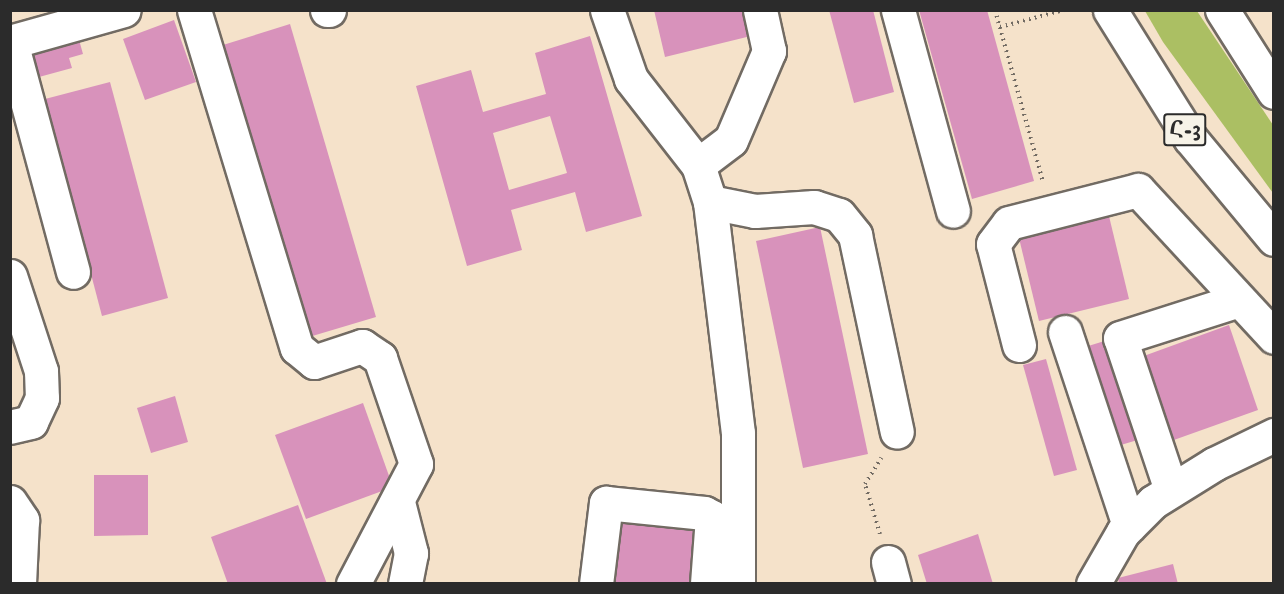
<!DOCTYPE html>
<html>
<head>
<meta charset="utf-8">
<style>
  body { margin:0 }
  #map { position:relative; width:1284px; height:594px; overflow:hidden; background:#f5e2ca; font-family:"IM FELL DW Pica","Noto Serif Armenian",serif }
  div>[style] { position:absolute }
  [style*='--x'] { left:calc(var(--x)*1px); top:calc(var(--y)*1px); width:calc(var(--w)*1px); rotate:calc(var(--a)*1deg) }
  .green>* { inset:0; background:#abbf63 }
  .building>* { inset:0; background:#d892bb }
  .path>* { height:4px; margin-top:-2px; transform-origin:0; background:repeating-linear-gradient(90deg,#726b63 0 1.5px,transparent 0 6px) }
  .roads { filter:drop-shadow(2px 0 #726b63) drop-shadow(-2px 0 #726b63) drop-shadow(0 2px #726b63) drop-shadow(0 -2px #726b63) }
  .minor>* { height:33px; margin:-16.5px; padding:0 16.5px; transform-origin:16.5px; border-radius:16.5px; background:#fff }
  .major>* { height:33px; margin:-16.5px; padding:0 16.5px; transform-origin:16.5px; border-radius:16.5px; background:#fff }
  span { translate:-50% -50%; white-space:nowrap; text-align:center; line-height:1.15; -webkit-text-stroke:4.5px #f7f3e8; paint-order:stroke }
  .shield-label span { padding:2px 4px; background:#f7f3e8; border:2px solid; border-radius:4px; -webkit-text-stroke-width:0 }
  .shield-label { font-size:22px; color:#2b2b2b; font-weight:700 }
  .frame { position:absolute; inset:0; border:12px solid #2b2b2b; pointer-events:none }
</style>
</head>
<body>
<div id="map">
  <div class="green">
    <div style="clip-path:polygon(1145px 11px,1197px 11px,1273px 125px,1273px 193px,1163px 42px)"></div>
  </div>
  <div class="building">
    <div style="clip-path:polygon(654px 10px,750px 10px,755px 35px,665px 57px)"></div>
    <div style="clip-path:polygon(829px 10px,873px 10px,894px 92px,854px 103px)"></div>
    <div style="clip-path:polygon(919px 10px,987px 10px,1034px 181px,972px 199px)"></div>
    <div style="clip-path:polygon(174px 20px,196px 82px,145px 100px,123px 39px)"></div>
    <div style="clip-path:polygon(290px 24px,376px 317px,309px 337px,223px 45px)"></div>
    <div style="clip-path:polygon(76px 29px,83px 54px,69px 58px,72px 68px,39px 77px,29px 42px)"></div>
    <div style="clip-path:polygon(evenodd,590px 36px,642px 216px,586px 232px,575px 192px,511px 210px,522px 250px,467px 266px,416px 86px,471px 70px,483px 112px,546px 94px,535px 53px,590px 36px,550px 116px,567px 173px,509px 190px,493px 133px,550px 116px)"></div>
    <div style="clip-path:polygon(110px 82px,168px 298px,102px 316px,45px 99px)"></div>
    <div style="clip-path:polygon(1108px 212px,1129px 299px,1039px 321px,1018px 234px)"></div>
    <div style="clip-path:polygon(820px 227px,868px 454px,803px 468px,756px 241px)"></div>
    <div style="clip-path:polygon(1229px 325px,1258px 410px,1171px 441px,1141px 357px)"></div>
    <div style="clip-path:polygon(1111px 339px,1141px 439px,1114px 447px,1085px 347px)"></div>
    <div style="clip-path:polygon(1046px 359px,1077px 470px,1054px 476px,1023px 365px)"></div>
    <div style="clip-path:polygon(175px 396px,188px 442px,151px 453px,137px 408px)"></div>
    <div style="clip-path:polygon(363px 403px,393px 487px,306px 519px,275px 435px)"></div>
    <div style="clip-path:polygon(94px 475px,148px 475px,148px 535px,94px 536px)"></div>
    <div style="clip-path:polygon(298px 505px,327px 584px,228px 584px,211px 537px)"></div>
    <div style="clip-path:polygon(614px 515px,707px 525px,700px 584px,607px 584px)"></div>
    <div style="clip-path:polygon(978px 534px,993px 584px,927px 584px,918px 555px)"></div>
    <div style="clip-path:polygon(1173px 564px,1178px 584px,1119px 584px,1118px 578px)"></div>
  </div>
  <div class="path">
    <div style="--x:995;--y:10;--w:179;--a:74.4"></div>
    <div style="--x:1000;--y:27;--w:66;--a:-14.9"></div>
    <div style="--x:880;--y:534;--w:52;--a:-106.7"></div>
    <div style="--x:865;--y:484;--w:31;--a:-58"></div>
  </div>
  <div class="roads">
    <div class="minor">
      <div style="--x:194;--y:10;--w:353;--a:73.1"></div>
      <div style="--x:297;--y:348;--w:22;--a:39"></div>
      <div style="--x:314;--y:362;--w:51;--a:-18.4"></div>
      <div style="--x:362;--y:346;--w:22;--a:34"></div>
      <div style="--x:380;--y:358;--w:112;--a:71.2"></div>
      <div style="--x:416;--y:464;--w:136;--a:117.7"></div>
      <div style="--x:327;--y:10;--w:2;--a:0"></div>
      <div style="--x:607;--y:10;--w:73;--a:70.8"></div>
      <div style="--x:631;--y:79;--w:109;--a:52.1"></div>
      <div style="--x:698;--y:165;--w:39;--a:72"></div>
      <div style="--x:710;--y:202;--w:233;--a:83.1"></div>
      <div style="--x:738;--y:433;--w:151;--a:90"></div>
      <div style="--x:898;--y:10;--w:208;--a:74.7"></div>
      <div style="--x:10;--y:42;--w:118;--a:-15.7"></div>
      <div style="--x:11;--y:42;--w:238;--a:74.9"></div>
      <div style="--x:698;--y:165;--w:41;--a:-37.1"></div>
      <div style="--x:731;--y:140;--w:97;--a:-66.9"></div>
      <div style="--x:769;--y:51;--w:42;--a:-102.4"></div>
      <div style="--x:710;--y:202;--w:46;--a:11.3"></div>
      <div style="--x:755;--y:211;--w:59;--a:-3.9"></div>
      <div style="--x:814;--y:207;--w:26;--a:18"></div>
      <div style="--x:839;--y:215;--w:26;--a:51"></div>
      <div style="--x:855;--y:235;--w:201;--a:78"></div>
      <div style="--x:10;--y:276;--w:100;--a:71.9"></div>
      <div style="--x:41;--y:371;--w:27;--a:88"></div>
      <div style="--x:42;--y:398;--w:26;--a:115"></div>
      <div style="--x:31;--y:422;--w:22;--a:167"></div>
      <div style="--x:1065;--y:332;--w:204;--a:71.7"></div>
      <div style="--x:1019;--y:345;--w:104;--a:-104.4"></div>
      <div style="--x:993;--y:244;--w:26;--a:-53"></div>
      <div style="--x:1009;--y:223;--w:133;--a:-14.3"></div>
      <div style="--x:1138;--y:190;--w:200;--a:47.2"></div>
      <div style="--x:1171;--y:490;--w:160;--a:-108.5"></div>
      <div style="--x:1120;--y:338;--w:125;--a:-17.7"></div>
      <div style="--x:10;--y:502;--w:22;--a:56"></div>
      <div style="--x:22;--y:520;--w:64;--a:92.7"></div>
      <div style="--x:398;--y:502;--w:53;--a:75.7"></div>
      <div style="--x:411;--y:553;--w:32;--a:101"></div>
      <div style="--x:888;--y:562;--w:23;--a:75"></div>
      <div style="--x:596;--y:584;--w:82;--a:-83"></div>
      <div style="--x:606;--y:503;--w:99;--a:5.8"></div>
      <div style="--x:704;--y:513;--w:9;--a:27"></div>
      <div style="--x:712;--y:517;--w:67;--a:94.3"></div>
      <div style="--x:1093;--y:584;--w:60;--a:-60"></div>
      <div style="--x:1123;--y:532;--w:42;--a:-45"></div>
      <div style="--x:1153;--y:502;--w:72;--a:-31.9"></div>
      <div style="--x:1214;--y:464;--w:67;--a:-25.8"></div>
    </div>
    <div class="major">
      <div style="--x:1110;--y:10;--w:151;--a:58"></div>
      <div style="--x:1190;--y:138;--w:131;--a:50.3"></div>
      <div style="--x:1222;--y:10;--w:97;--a:57.6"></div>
    </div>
  </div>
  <div class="shield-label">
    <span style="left:1185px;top:130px">Հ-3</span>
  </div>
  <div class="frame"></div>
</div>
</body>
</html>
